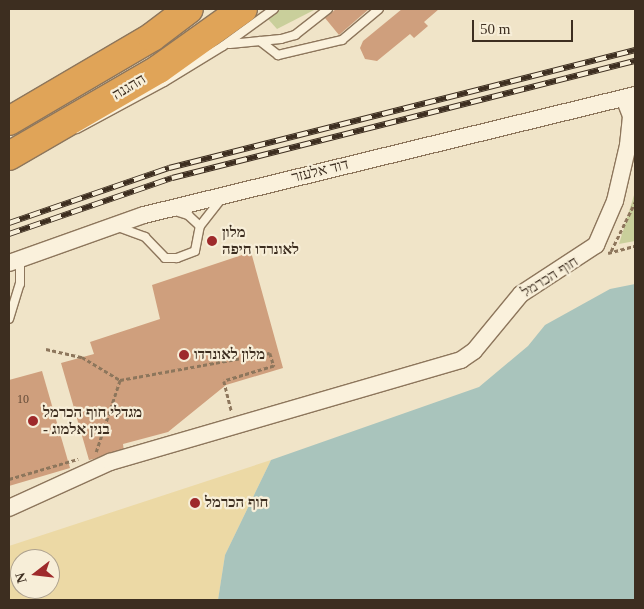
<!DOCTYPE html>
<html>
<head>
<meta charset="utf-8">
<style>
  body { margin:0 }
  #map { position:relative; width:644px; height:609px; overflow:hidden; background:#f0e4c8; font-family:"Times New Roman","Noto Sans Hebrew",serif }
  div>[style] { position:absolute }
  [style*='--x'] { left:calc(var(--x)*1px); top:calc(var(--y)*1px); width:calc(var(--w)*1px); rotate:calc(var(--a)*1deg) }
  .green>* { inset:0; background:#c9cf9b }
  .sand>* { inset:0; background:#ecd9a5 }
  .water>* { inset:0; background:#a9c4bc }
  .building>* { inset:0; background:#cf9f7d }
  .path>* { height:2.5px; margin-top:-1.25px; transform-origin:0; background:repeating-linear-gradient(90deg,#8d765c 0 4px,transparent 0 6.5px) }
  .roads { filter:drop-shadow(1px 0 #8d765c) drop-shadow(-1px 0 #8d765c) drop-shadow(0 1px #8d765c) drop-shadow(0 -1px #8d765c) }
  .lane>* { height:8px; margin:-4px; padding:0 4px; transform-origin:4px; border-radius:4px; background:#faf1dc }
  .street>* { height:16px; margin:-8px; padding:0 8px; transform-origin:8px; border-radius:8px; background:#faf1dc }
  .highway>* { height:28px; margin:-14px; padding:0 14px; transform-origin:14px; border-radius:14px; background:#e0a458 }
  .rail>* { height:5.5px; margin-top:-2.75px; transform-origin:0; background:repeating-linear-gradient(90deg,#f7eed8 0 11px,#3d2e20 0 22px); box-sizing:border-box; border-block:1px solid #3d2e20 }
  .dots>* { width:14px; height:14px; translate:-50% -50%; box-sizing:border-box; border:2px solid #f7eed8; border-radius:50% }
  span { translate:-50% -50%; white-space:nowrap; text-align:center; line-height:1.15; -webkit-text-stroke:4.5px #f7eed8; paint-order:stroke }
  .number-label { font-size:12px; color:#624a37 }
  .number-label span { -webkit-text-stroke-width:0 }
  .street-label { font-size:15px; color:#3d2e20 }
  .poi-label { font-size:15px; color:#3d2e20; font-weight:700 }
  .left { translate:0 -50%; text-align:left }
  .frame { position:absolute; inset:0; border:10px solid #3d2e20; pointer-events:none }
  .north { position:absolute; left:10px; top:549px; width:50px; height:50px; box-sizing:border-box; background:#f7eed8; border:1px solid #ada18e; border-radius:50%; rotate:254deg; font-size:14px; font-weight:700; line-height:20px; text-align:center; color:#3d2e20 }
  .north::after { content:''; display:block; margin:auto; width:18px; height:22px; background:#9e2a2b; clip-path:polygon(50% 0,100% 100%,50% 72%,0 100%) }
  .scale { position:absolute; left:472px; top:20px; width:101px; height:22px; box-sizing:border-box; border:2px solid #3d2e20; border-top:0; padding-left:6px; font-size:15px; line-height:18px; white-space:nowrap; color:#3d2e20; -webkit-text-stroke:4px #f7eed8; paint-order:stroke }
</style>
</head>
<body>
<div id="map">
  <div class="green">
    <div style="clip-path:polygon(281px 9px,316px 9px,277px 29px,268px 19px)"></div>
    <div style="clip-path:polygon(635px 192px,635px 241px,619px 244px)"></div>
  </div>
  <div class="sand">
    <div style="clip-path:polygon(evenodd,271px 460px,225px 555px,218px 600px,9px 600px,9px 546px,271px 460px,20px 559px,50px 559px,50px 589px,20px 589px,20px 559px)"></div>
  </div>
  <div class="water">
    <div style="clip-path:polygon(635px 284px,635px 600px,218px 600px,225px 555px,271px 460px,479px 387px,528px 346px,545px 325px,610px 289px)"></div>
  </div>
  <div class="building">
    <div style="clip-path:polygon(336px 9px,369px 9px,339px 35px,325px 18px)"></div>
    <div style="clip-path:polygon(402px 9px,439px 9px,424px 22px,428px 26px,414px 38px,410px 34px,377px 61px,365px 59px,360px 48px,363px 41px)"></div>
    <div style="clip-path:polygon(251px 252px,283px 368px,226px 385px,168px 432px,123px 444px,124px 452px,89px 460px,61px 363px,94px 354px,90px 342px,160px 319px,152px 285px)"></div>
    <div style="clip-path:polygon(42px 371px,70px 468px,9px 486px,9px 380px)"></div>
  </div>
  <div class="path">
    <div style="--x:611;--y:251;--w:55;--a:-63.9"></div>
    <div style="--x:608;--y:253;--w:28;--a:-15"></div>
    <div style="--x:46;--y:349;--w:37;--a:13"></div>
    <div style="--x:82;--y:357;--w:44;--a:31.2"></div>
    <div style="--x:120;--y:380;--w:152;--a:-10.2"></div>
    <div style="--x:270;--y:353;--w:14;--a:73"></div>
    <div style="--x:274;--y:366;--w:52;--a:163.3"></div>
    <div style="--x:224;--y:381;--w:32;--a:76"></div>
    <div style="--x:96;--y:452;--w:76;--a:-71.6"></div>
    <div style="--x:9;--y:479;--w:72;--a:-16.2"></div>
  </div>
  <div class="roads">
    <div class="lane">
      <div style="--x:260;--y:41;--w:23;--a:38"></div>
      <div style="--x:278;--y:55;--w:66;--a:-13.2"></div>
      <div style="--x:342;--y:40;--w:48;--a:-40"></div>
      <div style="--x:230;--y:44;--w:51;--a:-5.6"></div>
      <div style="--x:281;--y:39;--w:15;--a:-16"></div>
      <div style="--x:295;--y:35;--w:42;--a:-38.2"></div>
      <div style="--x:77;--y:129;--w:99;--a:-28.4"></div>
      <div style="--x:164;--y:82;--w:69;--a:-31.4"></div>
      <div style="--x:223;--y:46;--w:63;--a:-36"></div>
      <div style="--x:175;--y:211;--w:14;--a:17"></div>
      <div style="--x:188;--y:215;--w:16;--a:43"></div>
      <div style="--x:118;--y:227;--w:29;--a:20"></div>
      <div style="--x:145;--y:237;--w:29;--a:46"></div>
      <div style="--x:165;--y:258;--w:12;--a:0"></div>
      <div style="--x:177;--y:258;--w:19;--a:-21"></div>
      <div style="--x:195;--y:251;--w:25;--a:-79"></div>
      <div style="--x:200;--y:226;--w:34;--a:-52"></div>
      <div style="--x:9;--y:319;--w:37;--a:-73"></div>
      <div style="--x:20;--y:284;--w:25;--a:-90"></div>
    </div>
    <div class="street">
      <div style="--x:9;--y:263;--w:143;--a:-19.6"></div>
      <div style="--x:144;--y:215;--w:505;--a:-13.73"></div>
      <div style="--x:9;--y:508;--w:111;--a:-24.5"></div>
      <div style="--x:110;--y:462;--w:366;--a:-16.2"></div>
      <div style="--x:461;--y:360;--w:16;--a:-35"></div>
      <div style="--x:474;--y:351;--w:74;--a:-50.5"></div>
      <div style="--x:521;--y:294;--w:90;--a:-33.2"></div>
      <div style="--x:596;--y:245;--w:48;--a:-66.6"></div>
      <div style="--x:615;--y:201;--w:57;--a:-76.9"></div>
      <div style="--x:628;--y:145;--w:29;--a:-84"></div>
      <div style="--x:631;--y:116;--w:19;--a:-111"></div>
    </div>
    <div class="highway">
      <div style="--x:9;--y:121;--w:166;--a:-30.4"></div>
      <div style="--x:152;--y:37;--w:46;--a:-37.1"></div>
      <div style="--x:9;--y:156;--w:173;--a:-30.1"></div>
      <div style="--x:159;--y:69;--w:103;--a:-35.5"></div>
    </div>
  </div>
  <div class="rail">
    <div style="--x:9;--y:223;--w:169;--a:-19"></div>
    <div style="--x:169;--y:168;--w:481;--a:-14.2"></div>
    <div style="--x:9;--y:234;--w:172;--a:-19"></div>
    <div style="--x:172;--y:178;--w:478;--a:-14.2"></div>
  </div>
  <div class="dots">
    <div style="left:212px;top:241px;background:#9e2a2b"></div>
    <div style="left:184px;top:355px;background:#9e2a2b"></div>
    <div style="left:33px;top:421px;background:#9e2a2b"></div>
    <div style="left:195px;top:503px;background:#9e2a2b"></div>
  </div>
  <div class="number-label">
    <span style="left:23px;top:400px">10</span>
  </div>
  <div class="street-label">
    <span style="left:129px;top:87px;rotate:-31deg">ההגנה</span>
    <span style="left:320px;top:171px;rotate:-14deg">דוד אלעזר</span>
    <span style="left:550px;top:277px;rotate:-32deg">חוף הכרמל</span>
  </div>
  <div class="poi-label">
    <span class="left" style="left:222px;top:241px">מלון<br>לאונרדו חיפה</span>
    <span class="left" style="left:194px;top:355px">מלון לאונרדו</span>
    <span class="left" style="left:43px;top:421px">מגדלי חוף הכרמל<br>- בנין אלמוג</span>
    <span class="left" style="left:205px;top:503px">חוף הכרמל</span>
  </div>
  <div class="frame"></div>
  <div class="north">N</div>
  <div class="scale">50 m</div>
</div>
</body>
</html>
